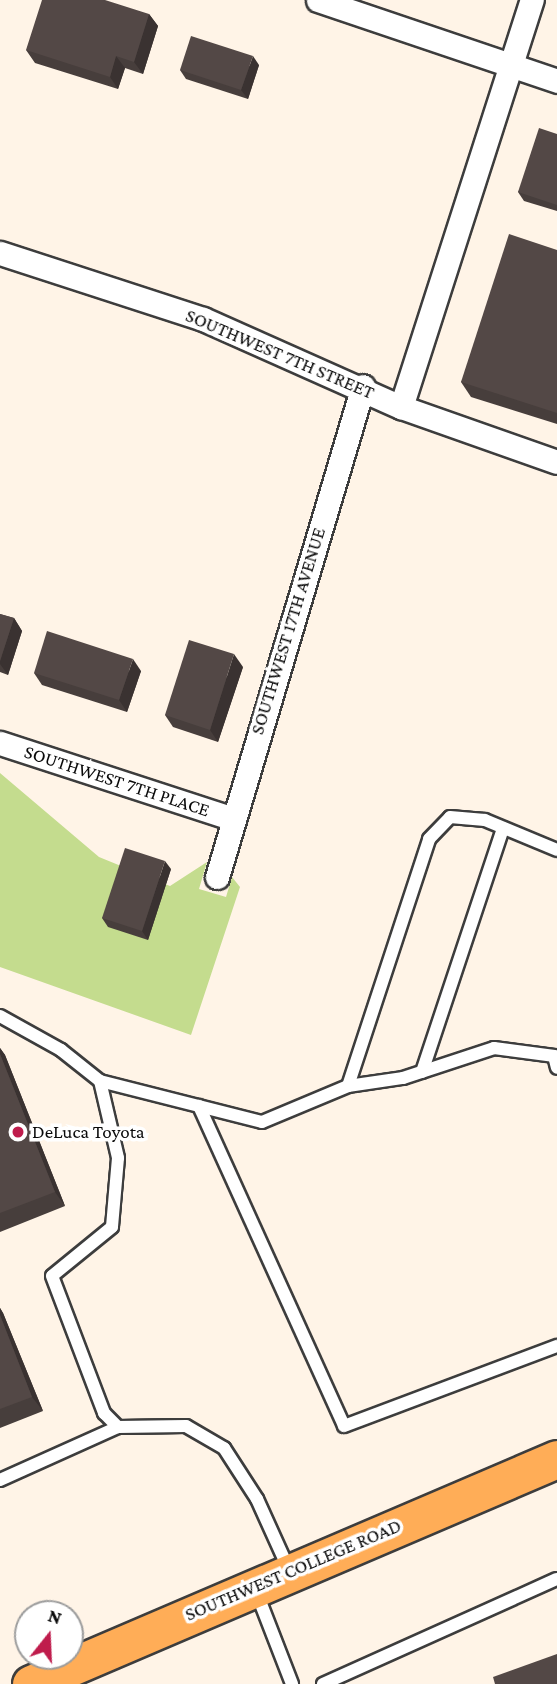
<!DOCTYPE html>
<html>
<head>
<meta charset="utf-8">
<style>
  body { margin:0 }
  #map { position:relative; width:557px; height:1684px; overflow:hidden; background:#fff4e7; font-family:"Crimson Pro",serif }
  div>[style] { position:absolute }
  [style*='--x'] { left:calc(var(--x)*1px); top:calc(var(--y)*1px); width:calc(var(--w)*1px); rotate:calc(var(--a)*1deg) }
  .forest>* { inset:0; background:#c4dc8e }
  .roads { filter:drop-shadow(2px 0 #3d3d3d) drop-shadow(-2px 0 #3d3d3d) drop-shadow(0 2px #3d3d3d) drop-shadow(0 -2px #3d3d3d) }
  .lane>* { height:12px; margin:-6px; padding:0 6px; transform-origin:6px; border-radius:6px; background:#fff }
  .street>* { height:23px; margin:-11.5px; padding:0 11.5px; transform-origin:11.5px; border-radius:11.5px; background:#fff }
  .primary>* { height:37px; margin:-18.5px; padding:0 18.5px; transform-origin:18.5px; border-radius:18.5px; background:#ffad57 }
  .wall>* { inset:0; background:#473e3c }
  .shaded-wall>* { inset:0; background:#3a3231 }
  .building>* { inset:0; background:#534846 }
  .dots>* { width:19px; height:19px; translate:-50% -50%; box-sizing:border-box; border:4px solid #fff; border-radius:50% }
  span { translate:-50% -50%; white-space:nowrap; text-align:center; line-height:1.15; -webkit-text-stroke:7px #fff; paint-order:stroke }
  .street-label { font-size:19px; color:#0a0a0a }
  .poi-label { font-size:19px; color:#0a0a0a }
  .left { translate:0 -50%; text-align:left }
  .north { position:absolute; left:14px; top:1600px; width:70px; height:70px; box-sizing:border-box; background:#fff; border:2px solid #9d9d9d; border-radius:50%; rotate:18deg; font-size:19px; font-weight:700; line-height:28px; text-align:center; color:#0a0a0a }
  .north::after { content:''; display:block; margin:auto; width:24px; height:32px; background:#bf1c4c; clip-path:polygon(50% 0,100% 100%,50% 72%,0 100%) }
</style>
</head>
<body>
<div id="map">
  <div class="forest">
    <div style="clip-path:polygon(0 773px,99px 857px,170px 886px,207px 862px,199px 889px,226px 897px,232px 877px,240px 887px,191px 1035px,0 967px)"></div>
  </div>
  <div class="roads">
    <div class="lane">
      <div style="--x:0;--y:1016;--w:70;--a:29.1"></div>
      <div style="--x:61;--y:1050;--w:50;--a:38.5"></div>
      <div style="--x:100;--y:1081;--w:167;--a:14.2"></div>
      <div style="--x:262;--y:1122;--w:93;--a:-22.7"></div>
      <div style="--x:348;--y:1086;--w:260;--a:-71.8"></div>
      <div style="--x:429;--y:839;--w:30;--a:-46"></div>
      <div style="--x:450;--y:817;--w:35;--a:5"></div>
      <div style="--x:485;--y:820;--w:78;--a:22.6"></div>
      <div style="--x:422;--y:1072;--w:257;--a:-71.6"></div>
      <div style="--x:100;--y:1081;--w:79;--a:76.8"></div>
      <div style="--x:118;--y:1158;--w:69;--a:95"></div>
      <div style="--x:112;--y:1227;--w:77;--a:140.8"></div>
      <div style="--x:52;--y:1276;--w:147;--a:69.2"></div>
      <div style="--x:104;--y:1413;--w:20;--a:45"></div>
      <div style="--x:118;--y:1427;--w:68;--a:-0.8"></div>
      <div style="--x:186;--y:1426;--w:44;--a:30.1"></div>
      <div style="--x:224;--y:1448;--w:61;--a:57.1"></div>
      <div style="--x:257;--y:1499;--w:78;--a:65.7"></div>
      <div style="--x:348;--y:1086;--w:56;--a:-8.3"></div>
      <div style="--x:403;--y:1078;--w:96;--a:-18.2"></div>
      <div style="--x:494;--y:1048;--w:61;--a:7.6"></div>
      <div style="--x:554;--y:1056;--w:12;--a:76"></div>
      <div style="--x:199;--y:1106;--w:351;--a:65.6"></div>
      <div style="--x:344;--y:1426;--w:228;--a:-20.6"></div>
      <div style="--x:0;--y:1480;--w:129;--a:-24.2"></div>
      <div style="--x:256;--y:1591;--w:100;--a:68.8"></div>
      <div style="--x:323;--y:1684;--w:256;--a:-24.2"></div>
    </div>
    <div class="street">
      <div style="--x:318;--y:0;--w:252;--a:18.7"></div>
      <div style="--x:0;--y:253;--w:213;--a:18"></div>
      <div style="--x:203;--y:319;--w:217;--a:24"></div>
      <div style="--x:401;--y:407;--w:165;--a:19.4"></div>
      <div style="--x:401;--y:407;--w:428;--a:-72.2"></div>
      <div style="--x:0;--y:743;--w:246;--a:18"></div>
      <div style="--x:217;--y:877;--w:512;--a:-73.44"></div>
    </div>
    <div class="primary">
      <div style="--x:31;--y:1684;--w:572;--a:-23.16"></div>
    </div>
  </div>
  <div class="wall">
    <div style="clip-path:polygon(149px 14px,158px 26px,143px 74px,125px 68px,118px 89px,35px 63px,26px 50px)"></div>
    <div style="clip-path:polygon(259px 65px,248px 99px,186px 79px,180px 70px)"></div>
    <div style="clip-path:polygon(557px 134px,557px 211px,524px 201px,518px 192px)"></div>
    <div style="clip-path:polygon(557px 250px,557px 424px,471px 397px,461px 382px)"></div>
    <div style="clip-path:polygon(0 614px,14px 618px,22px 631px,8px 675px,0 672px)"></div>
    <div style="clip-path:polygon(243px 667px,218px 742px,173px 727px,165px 715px)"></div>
    <div style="clip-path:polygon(141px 671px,127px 712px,42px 685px,34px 673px)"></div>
    <div style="clip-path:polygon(171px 869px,148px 940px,108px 927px,102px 918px)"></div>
    <div style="clip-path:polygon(0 1048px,5px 1055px,65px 1206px,0 1232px)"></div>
    <div style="clip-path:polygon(0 1308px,3px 1313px,43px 1411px,0 1428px)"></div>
  </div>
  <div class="shaded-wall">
    <div style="clip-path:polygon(149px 14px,158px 26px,143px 74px,134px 62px)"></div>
    <div style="clip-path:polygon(116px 56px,125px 68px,118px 89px,110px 77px)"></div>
    <div style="clip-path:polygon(253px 56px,259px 65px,248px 99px,241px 90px)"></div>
    <div style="clip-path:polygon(14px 618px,22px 631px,8px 675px,0 664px,0 661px)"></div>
    <div style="clip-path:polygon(234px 654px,243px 667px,218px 742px,210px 730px)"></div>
    <div style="clip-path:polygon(133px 659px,141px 671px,127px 712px,119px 700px)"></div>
    <div style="clip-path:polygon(165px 861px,171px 869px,148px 940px,142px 931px)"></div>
    <div style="clip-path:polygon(0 1048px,5px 1055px,65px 1206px,55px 1192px,0 1054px)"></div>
    <div style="clip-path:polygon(0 1308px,3px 1313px,43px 1411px,32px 1397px,0 1315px)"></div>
  </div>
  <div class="building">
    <div style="clip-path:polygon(42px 0,105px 0,149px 14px,134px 62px,116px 56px,110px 77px,26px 50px)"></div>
    <div style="clip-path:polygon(191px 36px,253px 56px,241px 90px,180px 70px)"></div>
    <div style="clip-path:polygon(539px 128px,557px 134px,557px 205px,518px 192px)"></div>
    <div style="clip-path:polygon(509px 234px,557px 250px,557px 413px,461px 382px)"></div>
    <div style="clip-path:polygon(0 614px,14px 618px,0 661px)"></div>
    <div style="clip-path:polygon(47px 631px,133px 659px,119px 700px,34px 673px)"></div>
    <div style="clip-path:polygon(189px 640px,234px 654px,210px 730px,165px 715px)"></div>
    <div style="clip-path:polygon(125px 848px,165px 861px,142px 931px,102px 918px)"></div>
    <div style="clip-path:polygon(0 1054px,55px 1192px,0 1213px)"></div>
    <div style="clip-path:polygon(0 1315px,32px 1397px,0 1409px)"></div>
    <div style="clip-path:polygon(557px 1654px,557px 1684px,495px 1684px,493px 1677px)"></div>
  </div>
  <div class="dots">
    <div style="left:18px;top:1132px;background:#bf1c4c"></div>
  </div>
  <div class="street-label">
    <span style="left:280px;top:354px;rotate:23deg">SOUTHWEST 7TH STREET</span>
    <span style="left:288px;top:631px;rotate:-73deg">SOUTHWEST 17TH AVENUE</span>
    <span style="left:117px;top:781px;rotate:18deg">SOUTHWEST 7TH PLACE</span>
    <span style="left:293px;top:1570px;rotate:-23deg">SOUTHWEST COLLEGE ROAD</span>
  </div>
  <div class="poi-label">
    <span class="left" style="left:32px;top:1132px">DeLuca Toyota</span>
  </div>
  <div class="north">N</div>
</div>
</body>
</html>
